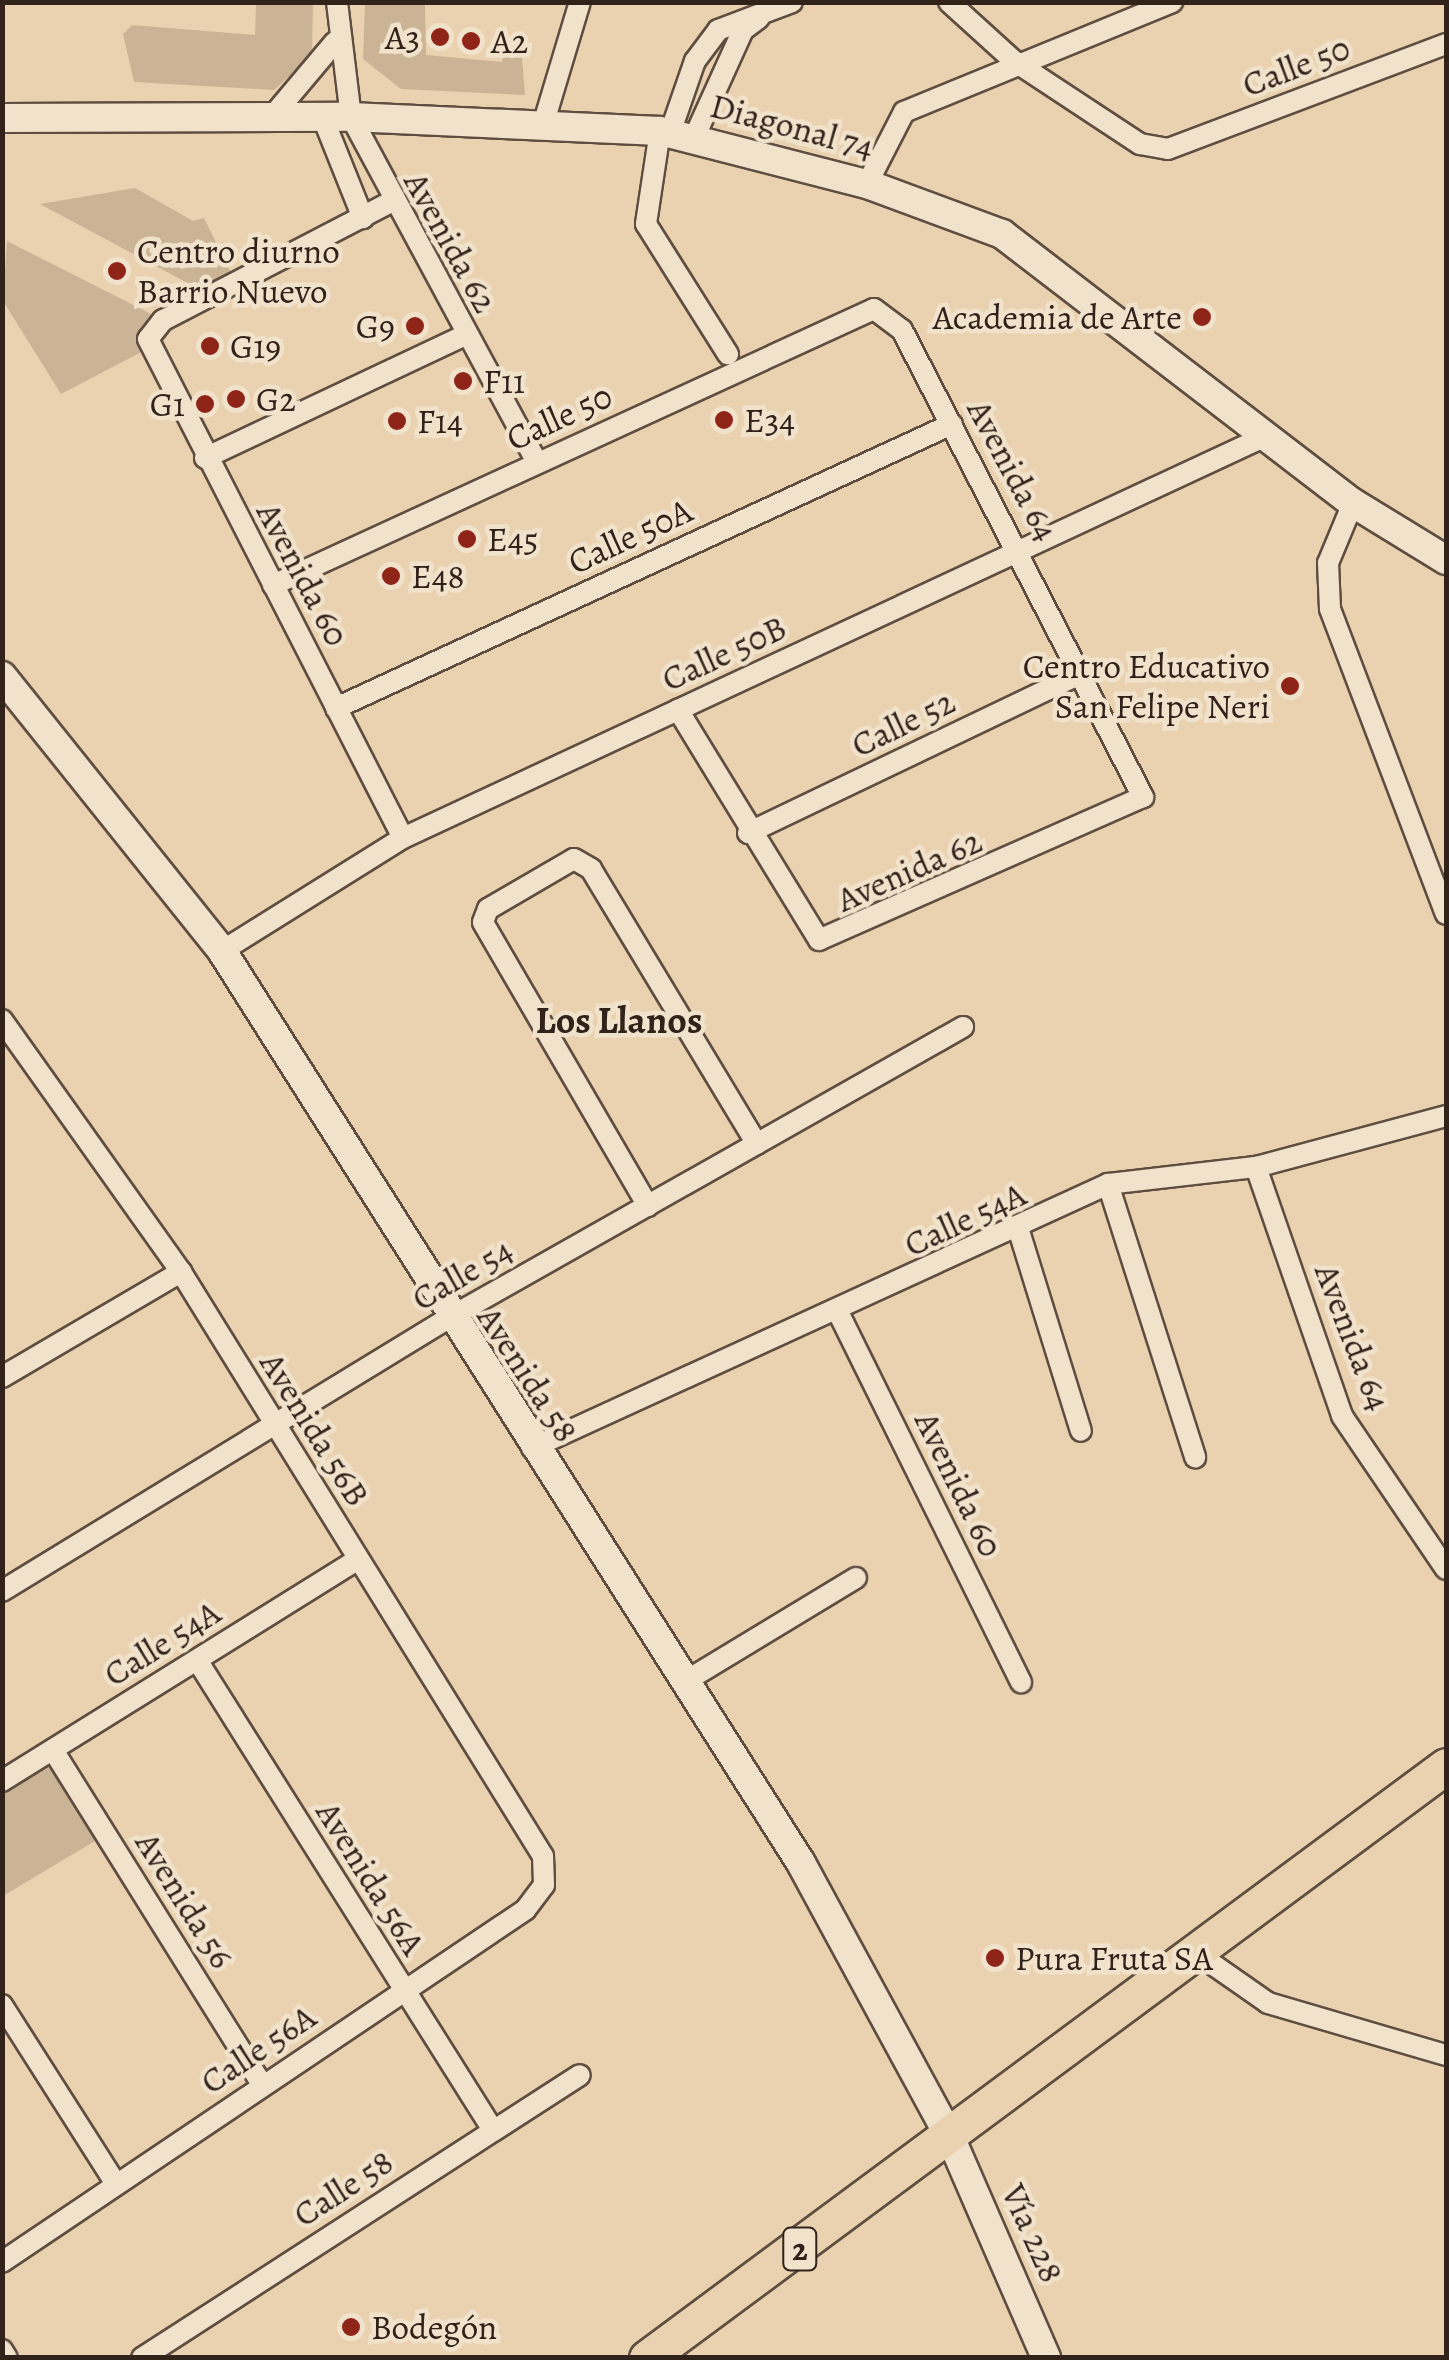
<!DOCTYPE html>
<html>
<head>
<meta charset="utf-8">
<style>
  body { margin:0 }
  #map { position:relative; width:1449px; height:2360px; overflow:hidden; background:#ead2b0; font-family:Alegreya,serif }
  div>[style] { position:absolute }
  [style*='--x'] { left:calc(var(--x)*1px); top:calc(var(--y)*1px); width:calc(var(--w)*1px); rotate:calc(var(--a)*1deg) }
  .green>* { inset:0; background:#cbb496 }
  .roads { filter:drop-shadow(2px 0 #5f4e40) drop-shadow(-2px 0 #5f4e40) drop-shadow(0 2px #5f4e40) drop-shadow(0 -2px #5f4e40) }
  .street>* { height:20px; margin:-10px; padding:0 10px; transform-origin:10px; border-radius:10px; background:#f1e2cc }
  .secondary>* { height:28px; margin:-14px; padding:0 14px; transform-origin:14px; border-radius:14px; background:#f1e2cc }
  .highway>* { height:35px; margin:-17.5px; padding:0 17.5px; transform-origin:17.5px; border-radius:17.5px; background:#ead2b0 }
  .dots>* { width:28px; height:28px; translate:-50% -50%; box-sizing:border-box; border:5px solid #f1e2cc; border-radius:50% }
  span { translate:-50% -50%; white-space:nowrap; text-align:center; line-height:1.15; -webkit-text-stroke:9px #f1e2cc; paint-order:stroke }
  .shield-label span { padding:2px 8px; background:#f1e2cc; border:2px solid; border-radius:8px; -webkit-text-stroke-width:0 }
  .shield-label { font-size:32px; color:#31221a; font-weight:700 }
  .poi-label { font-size:35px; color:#31221a }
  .right { translate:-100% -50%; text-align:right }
  .left { translate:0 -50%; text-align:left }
  .street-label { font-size:35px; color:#31221a }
  .neighbourhood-label { font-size:38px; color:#31221a; font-weight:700 }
  .frame { position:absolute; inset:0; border:5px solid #31221a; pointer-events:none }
</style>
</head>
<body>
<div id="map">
  <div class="green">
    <div style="clip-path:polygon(256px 3px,313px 3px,312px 55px,274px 90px,134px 82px,123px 34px,132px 25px,255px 35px)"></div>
    <div style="clip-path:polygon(365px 3px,425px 3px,426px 55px,502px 62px,503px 49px,521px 46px,525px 95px,401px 89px,363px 59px)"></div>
    <div style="clip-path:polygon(135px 188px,193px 221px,204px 218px,236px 283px,208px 294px,40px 204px)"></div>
    <div style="clip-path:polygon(7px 241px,163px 320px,149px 348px,61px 394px,3px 301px)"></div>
    <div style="clip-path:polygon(53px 1750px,105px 1835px,3px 1896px,3px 1781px)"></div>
  </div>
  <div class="roads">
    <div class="street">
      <div style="--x:337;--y:2;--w:116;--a:83.1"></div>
      <div style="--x:351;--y:117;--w:393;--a:61.7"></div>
      <div style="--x:949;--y:2;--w:88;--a:42.2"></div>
      <div style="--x:1014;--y:61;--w:151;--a:33.4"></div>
      <div style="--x:1140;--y:144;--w:28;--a:10"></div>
      <div style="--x:1168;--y:149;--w:297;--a:-20.7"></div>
      <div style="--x:271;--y:118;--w:99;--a:-49.9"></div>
      <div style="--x:323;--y:118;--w:108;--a:68.2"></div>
      <div style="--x:543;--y:125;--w:128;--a:-73.3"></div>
      <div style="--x:660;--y:131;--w:94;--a:98.6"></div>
      <div style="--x:646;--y:224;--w:154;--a:57.8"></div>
      <div style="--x:670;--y:133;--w:76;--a:-70.9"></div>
      <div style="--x:695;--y:61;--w:39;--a:-53"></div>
      <div style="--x:718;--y:30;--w:79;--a:-20.7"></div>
      <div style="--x:694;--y:138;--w:119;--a:-65.6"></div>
      <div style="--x:743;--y:30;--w:20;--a:-37"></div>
      <div style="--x:867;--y:184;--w:81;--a:-62.8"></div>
      <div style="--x:904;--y:112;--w:290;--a:-22.3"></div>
      <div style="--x:391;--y:202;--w:257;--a:152.6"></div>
      <div style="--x:163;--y:320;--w:24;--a:128"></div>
      <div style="--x:148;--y:339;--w:560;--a:62.93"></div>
      <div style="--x:205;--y:458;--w:288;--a:-25.3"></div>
      <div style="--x:1353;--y:503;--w:65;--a:112.6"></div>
      <div style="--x:1328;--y:563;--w:46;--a:87.5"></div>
      <div style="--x:1330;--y:609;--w:326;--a:69.2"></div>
      <div style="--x:273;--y:585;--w:661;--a:-24.67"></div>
      <div style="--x:874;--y:309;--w:35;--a:37"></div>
      <div style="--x:902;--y:330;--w:526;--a:62.7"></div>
      <div style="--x:1143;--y:797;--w:354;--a:156.2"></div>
      <div style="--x:819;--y:940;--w:270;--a:-121.5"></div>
      <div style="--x:336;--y:708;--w:678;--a:-24.75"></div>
      <div style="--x:748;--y:833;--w:375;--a:-25.6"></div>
      <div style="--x:222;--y:951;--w:213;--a:-32"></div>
      <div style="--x:403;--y:838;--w:952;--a:-24.98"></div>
      <div style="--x:2;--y:1020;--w:309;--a:54.6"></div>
      <div style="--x:181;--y:1272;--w:687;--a:58.21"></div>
      <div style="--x:543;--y:1856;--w:29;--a:88"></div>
      <div style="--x:544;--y:1885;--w:31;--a:127"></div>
      <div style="--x:525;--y:1910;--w:630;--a:146.06"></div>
      <div style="--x:1256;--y:1167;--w:263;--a:70.9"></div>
      <div style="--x:1342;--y:1416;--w:185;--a:55.8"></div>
      <div style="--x:1108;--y:1184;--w:287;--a:72.3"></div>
      <div style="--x:648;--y:1206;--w:328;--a:-120.2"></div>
      <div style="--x:483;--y:922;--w:14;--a:-69"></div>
      <div style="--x:488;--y:909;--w:99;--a:-30.2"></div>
      <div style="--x:574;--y:859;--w:20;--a:30"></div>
      <div style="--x:591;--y:869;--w:321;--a:58.9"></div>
      <div style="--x:1019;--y:1231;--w:209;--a:72.8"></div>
      <div style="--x:839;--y:1314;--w:411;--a:63.7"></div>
      <div style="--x:2;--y:1377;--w:208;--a:-30.4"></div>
      <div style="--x:532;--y:1448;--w:634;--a:-24.62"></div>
      <div style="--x:1108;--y:1184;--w:149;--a:-6.6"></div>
      <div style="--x:1256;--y:1167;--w:197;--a:-15"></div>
      <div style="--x:2;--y:1591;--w:522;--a:-31.43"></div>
      <div style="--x:447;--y:1319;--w:593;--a:-29.51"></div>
      <div style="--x:197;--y:1660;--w:555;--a:57.8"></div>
      <div style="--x:684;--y:1682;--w:201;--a:-31.2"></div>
      <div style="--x:53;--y:1750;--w:395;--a:58"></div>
      <div style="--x:2;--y:1781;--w:418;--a:-31.9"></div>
      <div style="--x:1195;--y:1952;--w:89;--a:34.9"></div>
      <div style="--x:1268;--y:2003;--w:185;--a:16.3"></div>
      <div style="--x:2;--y:2005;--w:212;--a:57.5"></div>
      <div style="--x:2;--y:2350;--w:9;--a:58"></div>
      <div style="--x:142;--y:2358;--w:521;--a:-32.87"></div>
    </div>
    <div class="secondary">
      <div style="--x:2;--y:118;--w:349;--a:-0.2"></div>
      <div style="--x:351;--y:117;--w:309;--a:2.6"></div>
      <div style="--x:660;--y:131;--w:214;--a:14.4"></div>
      <div style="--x:867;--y:184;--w:144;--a:20.3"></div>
      <div style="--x:1002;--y:234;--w:442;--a:37.5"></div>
      <div style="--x:1353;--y:503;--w:109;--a:31.5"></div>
      <div style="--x:2;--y:676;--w:352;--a:51.3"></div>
      <div style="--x:222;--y:951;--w:1080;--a:57.59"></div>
      <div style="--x:801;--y:1863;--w:314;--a:61.5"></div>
      <div style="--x:951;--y:2139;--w:239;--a:66.5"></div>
    </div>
    <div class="highway">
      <div style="--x:647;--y:2358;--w:994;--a:-36.54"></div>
    </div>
  </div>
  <div class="dots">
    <div style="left:440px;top:37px;background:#8f2418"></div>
    <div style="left:471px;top:41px;background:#8f2418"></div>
    <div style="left:117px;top:271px;background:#8f2418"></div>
    <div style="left:1202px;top:317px;background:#8f2418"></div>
    <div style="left:415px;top:326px;background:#8f2418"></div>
    <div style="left:210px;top:346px;background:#8f2418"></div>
    <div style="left:463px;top:381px;background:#8f2418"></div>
    <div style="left:236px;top:399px;background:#8f2418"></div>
    <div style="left:205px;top:404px;background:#8f2418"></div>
    <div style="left:724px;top:420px;background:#8f2418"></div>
    <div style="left:397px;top:421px;background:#8f2418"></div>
    <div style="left:467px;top:539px;background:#8f2418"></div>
    <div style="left:391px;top:576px;background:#8f2418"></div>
    <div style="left:1290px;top:686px;background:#8f2418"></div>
    <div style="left:995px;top:1958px;background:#8f2418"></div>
    <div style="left:351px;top:2327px;background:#8f2418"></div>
  </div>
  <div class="shield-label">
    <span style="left:800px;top:2249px">2</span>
  </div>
  <div class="poi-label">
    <span class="right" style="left:420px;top:37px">A3</span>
    <span class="left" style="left:491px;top:41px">A2</span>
    <span class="left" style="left:137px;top:271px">Centro diurno<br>Barrio Nuevo</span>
    <span class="right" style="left:1182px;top:317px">Academia de Arte</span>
    <span class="right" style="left:395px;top:326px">G9</span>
    <span class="left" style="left:230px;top:346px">G19</span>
    <span class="left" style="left:483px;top:381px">F11</span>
    <span class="left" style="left:256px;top:399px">G2</span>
    <span class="right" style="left:185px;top:404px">G1</span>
    <span class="left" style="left:744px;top:420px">E34</span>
    <span class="left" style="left:417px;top:421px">F14</span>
    <span class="left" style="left:487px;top:539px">E45</span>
    <span class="left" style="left:411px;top:576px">E48</span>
    <span class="right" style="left:1270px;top:686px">Centro Educativo<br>San Felipe Neri</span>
    <span class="left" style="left:1015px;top:1958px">Pura Fruta SA</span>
    <span class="left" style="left:371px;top:2327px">Bodegón</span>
  </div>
  <div class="street-label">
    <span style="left:1296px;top:66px;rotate:-21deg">Calle 50</span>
    <span style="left:792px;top:126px;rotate:15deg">Diagonal 74</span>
    <span style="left:451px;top:242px;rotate:61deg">Avenida 62</span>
    <span style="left:559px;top:417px;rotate:-25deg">Calle 50</span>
    <span style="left:1013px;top:470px;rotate:62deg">Avenida 64</span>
    <span style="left:630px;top:536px;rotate:-25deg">Calle 50A</span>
    <span style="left:303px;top:574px;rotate:62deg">Avenida 60</span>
    <span style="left:724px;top:653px;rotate:-25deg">Calle 50B</span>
    <span style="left:903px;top:723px;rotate:-26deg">Calle 52</span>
    <span style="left:909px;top:870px;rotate:-24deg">Avenida 62</span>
    <span style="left:965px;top:1219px;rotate:-25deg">Calle 54A</span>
    <span style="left:462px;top:1274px;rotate:-30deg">Calle 54</span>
    <span style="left:1353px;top:1337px;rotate:69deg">Avenida 64</span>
    <span style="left:528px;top:1374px;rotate:57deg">Avenida 58</span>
    <span style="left:315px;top:1429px;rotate:58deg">Avenida 56B</span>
    <span style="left:959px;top:1484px;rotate:64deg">Avenida 60</span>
    <span style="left:162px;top:1643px;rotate:-32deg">Calle 54A</span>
    <span style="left:371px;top:1878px;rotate:58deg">Avenida 56A</span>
    <span style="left:185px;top:1900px;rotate:58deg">Avenida 56</span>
    <span style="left:258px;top:2049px;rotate:-34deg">Calle 56A</span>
    <span style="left:343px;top:2188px;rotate:-33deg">Calle 58</span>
    <span style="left:1033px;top:2233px;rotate:66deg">Vía 228</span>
  </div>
  <div class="neighbourhood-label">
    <span style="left:619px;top:1021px">Los Llanos</span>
  </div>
  <div class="frame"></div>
</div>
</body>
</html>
